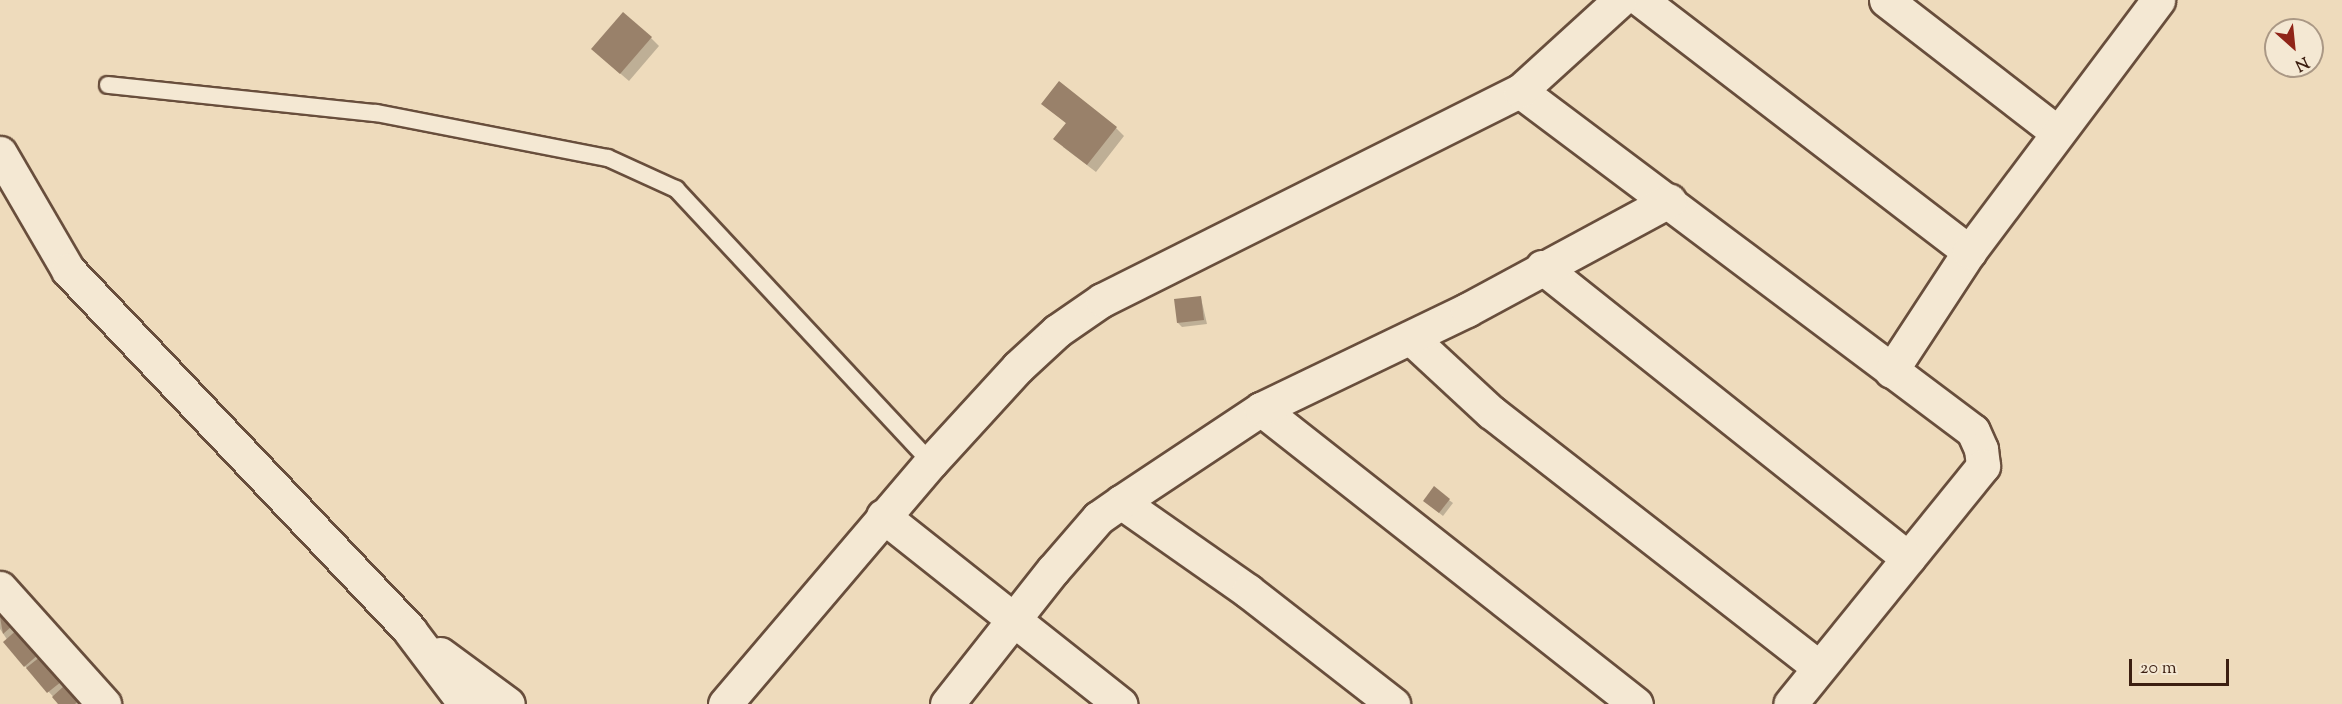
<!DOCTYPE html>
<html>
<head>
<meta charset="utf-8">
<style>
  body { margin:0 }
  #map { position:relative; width:2342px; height:704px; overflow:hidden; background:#eedbbc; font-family:"Sorts Mill Goudy",serif }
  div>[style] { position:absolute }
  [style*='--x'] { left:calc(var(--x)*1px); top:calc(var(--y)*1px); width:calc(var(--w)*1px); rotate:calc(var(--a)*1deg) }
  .shadow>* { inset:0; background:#0003 }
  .building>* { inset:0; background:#99816a }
  .roads { filter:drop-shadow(2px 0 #684e3c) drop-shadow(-2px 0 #684e3c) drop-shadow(0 2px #684e3c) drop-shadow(0 -2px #684e3c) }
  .service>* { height:16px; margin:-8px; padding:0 8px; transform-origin:8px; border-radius:8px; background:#f4e8d3 }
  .minor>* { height:33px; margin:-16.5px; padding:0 16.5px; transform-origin:16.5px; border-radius:16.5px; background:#f4e8d3 }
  span { translate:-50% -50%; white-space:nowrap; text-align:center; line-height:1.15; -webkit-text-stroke:6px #f4e8d3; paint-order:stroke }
  .north { position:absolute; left:2264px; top:18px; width:60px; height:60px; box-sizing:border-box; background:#f4e8d3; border:2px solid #aa9885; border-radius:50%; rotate:153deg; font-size:16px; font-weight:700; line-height:24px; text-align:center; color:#3c1f11 }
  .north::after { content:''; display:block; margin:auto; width:21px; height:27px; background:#8f2418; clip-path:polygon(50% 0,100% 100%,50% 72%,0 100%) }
  .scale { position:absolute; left:2129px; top:659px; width:100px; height:27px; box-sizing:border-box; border:3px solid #3c1f11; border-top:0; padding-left:8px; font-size:18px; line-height:21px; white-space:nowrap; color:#3c1f11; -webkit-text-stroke:4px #f4e8d3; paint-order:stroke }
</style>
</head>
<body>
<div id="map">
  <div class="shadow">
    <div style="clip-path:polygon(651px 38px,659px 46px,629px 81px,601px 57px)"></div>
    <div style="clip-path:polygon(1043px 104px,1116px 128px,1124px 136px,1096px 172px,1063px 147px,1067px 124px)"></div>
    <div style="clip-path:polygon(1201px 298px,1207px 324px,1182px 327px,1178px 323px)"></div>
    <div style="clip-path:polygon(1449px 500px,1453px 503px,1443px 516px,1428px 504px)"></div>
    <div style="clip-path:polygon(0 594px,22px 623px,15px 630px,26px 624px,82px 704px,60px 704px,25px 666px,0 629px)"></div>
  </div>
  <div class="building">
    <div style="clip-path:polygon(623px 12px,652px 37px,620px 74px,591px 49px)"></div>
    <div style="clip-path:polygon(1059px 81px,1117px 127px,1087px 165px,1053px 139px,1066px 123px,1041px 104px)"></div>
    <div style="clip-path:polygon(1201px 296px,1204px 320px,1177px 323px,1174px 299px)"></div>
    <div style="clip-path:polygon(1434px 486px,1450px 499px,1439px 513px,1423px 501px)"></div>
    <div style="clip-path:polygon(10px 608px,20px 619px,3px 634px,0 617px)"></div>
    <div style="clip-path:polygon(26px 622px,47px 647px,24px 667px,3px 642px)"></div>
    <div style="clip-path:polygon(50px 649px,71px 674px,47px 693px,26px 668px)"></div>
    <div style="clip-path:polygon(76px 675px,90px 691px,75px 704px,58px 704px,52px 697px)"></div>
  </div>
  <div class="roads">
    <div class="service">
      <div style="--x:108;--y:85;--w:269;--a:6"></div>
      <div style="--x:376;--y:113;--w:236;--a:11"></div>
      <div style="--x:608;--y:158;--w:75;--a:24.5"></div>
      <div style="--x:676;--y:189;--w:374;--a:47"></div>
    </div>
    <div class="minor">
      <div style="--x:1641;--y:0;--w:414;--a:37.5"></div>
      <div style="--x:1886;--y:0;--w:217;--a:37.7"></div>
      <div style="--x:1520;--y:91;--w:566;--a:36.89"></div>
      <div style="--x:1973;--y:431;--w:20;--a:66"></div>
      <div style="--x:1981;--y:449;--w:17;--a:83"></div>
      <div style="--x:1983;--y:466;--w:306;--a:129"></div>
      <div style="--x:0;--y:153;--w:135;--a:59.8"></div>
      <div style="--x:68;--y:270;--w:497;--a:46.5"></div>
      <div style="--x:410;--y:631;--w:91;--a:53"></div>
      <div style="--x:1542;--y:267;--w:468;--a:38.5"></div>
      <div style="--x:1411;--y:338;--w:109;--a:42.8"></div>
      <div style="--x:1491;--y:412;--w:415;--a:37.9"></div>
      <div style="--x:1891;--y:371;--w:142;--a:-56.8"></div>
      <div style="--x:1969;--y:252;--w:315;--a:-53.1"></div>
      <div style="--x:1261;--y:409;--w:477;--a:38.2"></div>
      <div style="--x:1121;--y:502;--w:155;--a:35"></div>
      <div style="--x:1248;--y:591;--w:184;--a:37.9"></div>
      <div style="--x:883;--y:516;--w:303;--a:38.4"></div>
      <div style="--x:0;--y:588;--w:156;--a:48.1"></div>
      <div style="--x:440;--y:654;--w:84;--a:36.3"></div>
      <div style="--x:725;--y:704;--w:318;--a:-49.6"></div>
      <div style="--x:931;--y:462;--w:129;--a:-47.5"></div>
      <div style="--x:1018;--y:367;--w:53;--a:-42.7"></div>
      <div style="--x:1057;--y:331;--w:55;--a:-34.6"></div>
      <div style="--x:1102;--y:300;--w:467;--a:-26.6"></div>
      <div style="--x:1520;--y:91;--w:135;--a:-42.3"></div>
      <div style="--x:947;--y:704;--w:171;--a:-51.7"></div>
      <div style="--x:1053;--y:570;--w:69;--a:-49.1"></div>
      <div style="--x:1098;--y:518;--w:28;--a:-35"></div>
      <div style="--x:1121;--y:502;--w:168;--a:-33.6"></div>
      <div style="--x:1261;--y:409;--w:229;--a:-25.7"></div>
      <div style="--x:1467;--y:310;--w:230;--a:-28.4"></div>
    </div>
  </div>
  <div class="north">N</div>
  <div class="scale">20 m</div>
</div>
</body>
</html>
